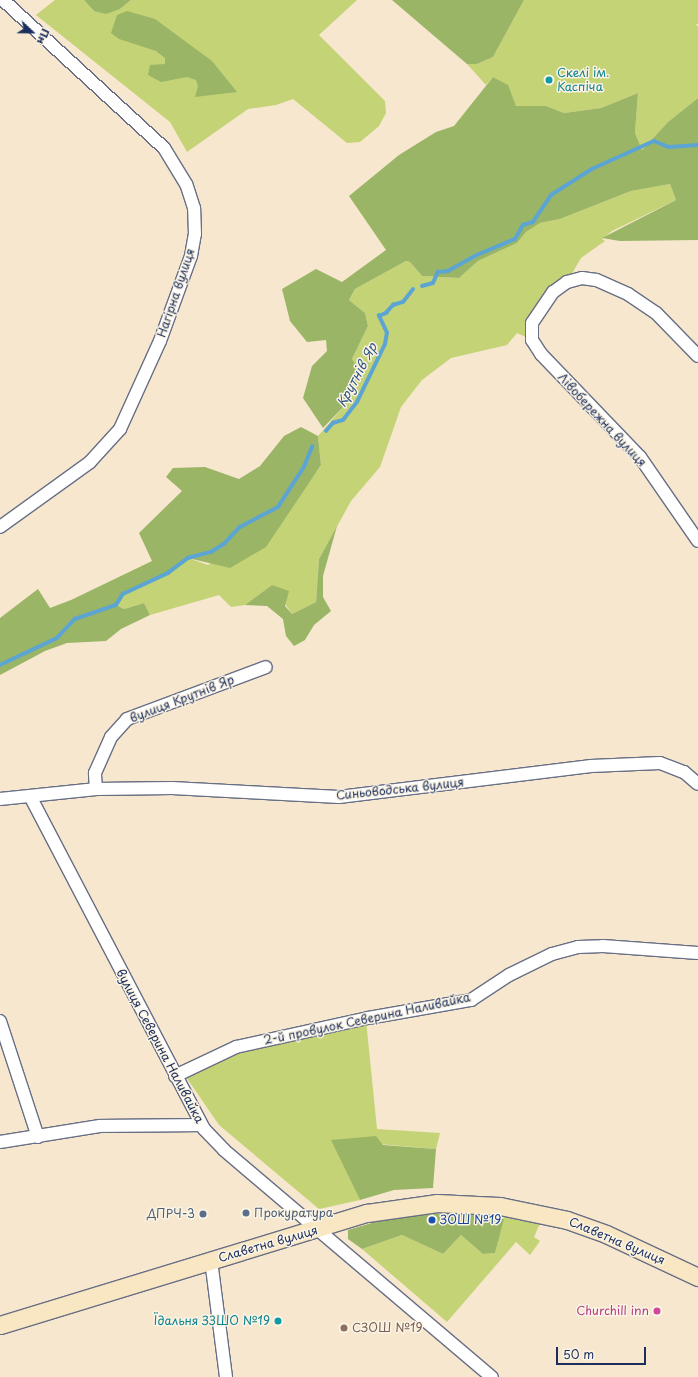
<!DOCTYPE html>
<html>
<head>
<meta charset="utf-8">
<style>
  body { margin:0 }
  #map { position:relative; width:698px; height:1377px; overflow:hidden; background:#f6e7ce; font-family:"Playpen Sans",sans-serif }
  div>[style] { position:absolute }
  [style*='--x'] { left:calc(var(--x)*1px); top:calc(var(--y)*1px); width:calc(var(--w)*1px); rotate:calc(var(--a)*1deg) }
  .green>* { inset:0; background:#c4d376 }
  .forest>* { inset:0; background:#9bb567 }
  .stream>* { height:3.5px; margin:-1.75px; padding:0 1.75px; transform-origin:1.75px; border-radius:1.75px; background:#5ca5d3 }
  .roads { filter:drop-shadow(1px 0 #686f85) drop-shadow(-1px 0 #686f85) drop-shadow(0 1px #686f85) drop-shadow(0 -1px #686f85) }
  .minor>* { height:12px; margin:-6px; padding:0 6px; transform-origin:6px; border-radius:6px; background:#fff }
  .secondary>* { height:17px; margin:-8.5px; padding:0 8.5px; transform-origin:8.5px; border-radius:8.5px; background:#f9e7c3 }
  .dots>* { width:11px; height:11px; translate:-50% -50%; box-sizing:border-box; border:2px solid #fcf5e5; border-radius:50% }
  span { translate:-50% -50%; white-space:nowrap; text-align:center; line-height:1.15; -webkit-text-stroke:3px #fcf5e5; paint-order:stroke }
  .culture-label { font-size:12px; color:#0d838f }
  .left { translate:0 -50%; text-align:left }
  .right { translate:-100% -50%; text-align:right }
  .street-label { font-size:12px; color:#1b2f5e }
  .service-label { font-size:12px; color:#4e5e75 }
  .transit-label { font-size:12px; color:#164399 }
  .hotel-label { font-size:12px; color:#b23c85 }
  .education-label { font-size:12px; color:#785e54 }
  .water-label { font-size:13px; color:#325887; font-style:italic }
  .north { position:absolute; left:12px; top:12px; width:40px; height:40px; -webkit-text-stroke:3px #fcf5e5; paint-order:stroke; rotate:112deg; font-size:11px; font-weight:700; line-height:16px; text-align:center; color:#1b2f5e }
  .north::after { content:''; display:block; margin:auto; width:14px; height:18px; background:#1b2f5e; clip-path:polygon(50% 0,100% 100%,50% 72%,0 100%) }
  .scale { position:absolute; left:556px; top:1347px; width:90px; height:18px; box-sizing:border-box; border:2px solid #1b2f5e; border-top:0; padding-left:5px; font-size:12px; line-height:14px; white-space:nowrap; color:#1b2f5e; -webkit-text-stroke:3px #fcf5e5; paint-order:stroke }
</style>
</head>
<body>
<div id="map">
  <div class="green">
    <div style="clip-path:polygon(55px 0,84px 0,94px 11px,120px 9px,131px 0,357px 0,319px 35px,385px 101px,386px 113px,379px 126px,360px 142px,347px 143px,293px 99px,276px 105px,248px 109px,187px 152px,170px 122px,36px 15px)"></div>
    <div style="clip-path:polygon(524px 0,698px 0,698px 24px,696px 24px,698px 27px,698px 98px,668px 122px,642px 150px,635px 133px,638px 93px,601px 108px,564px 113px,546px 106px,516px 106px,507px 85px,493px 77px,486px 85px,467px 64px,477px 64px,493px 57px)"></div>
    <div style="clip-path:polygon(670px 184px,676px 200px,612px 231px,602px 239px,605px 241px,581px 258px,567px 282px,541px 308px,532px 340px,517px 333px,507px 345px,451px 358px,422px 380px,401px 407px,380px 467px,351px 501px,319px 559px,316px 602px,292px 614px,272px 585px,245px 605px,231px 607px,219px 595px,150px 615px,144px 603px,124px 609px,116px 605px,123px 594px,168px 573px,188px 558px,208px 565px,298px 498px,321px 465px,318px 436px,345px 405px,352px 359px,368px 326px,365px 313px,349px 300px,355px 289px,406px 261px,410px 262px,422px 276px,459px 278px,478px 261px,517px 243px,526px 232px,540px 223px,560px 219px,631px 191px)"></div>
    <div style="clip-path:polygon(366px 1020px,377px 1129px,440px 1133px,436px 1149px,332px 1140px,360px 1200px,319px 1209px,219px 1125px,184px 1074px,237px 1049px)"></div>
    <div style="clip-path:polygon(505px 1212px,541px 1221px,534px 1237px,540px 1241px,530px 1255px,516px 1242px,447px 1322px,362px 1249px,402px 1235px,443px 1254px,461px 1235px,483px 1254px,495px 1253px)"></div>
  </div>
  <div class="forest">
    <div style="clip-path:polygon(84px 0,131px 0,120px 9px,106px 14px,94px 11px)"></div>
    <div style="clip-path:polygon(392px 0,524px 0,493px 57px,477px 64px,467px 64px)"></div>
    <div style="clip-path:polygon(127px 11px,155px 19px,212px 61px,237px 92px,195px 97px,198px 86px,196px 80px,187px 77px,161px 82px,148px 75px,150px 65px,165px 64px,165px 58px,156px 51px,119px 39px,111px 33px,117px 15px)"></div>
    <div style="clip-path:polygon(493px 77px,508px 85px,516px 106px,546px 106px,564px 113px,601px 108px,638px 93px,635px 133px,642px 150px,668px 122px,698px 98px,698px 240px,620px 241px,602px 238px,676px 200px,670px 184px,631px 191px,560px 219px,540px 223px,526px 232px,517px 243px,478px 261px,459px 278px,422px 276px,410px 262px,406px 261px,355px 289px,349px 300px,365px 313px,368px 326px,352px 359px,360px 373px,345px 405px,323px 428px,303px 398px,312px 366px,327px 351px,326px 340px,307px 342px,290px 321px,282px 289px,316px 269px,342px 282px,386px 250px,349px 196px,399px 155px,436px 132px,454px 126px)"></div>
    <div style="clip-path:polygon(301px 427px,318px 436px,321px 465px,266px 547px,230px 568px,188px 558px,168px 573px,123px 594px,116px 605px,124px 609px,144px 603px,150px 615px,121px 629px,106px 641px,67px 643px,45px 651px,0 675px,0 618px,38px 589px,50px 608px,71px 600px,152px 561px,139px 533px,182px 491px,166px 477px,173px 468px,205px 467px,239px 479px,260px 466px,284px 436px)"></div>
    <div style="clip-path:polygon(337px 526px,323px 576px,323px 597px,331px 611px,314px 625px,305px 640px,294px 646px,286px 636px,283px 619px,267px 606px,245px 605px,272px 585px,289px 591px,285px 606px,292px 614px,316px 602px,319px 559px)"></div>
    <div style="clip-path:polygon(376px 1136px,383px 1145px,436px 1149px,433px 1188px,394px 1190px,360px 1200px,331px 1140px)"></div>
    <div style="clip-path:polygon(472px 1213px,504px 1219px,495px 1253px,483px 1254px,461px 1235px,443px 1254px,402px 1235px,362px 1249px,348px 1239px,348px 1230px,375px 1222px,425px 1214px)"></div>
  </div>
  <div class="stream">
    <div style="--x:422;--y:286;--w:11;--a:-15"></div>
    <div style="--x:433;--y:283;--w:12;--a:-66"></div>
    <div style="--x:438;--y:272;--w:10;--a:-6"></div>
    <div style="--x:448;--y:271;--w:33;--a:-29"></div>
    <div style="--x:477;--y:255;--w:41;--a:-22.8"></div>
    <div style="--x:515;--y:239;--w:16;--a:-60"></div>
    <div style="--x:523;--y:225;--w:10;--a:-17"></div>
    <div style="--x:533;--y:222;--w:32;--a:-56"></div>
    <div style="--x:551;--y:195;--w:49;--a:-32.4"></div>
    <div style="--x:592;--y:169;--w:68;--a:-24.3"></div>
    <div style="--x:654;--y:141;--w:16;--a:22"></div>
    <div style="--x:669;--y:147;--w:29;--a:-4"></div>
    <div style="--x:326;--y:431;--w:11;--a:-49"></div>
    <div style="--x:333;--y:423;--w:10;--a:-17"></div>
    <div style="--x:343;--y:420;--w:23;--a:-52"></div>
    <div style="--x:357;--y:402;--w:64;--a:-64.2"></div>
    <div style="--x:385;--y:344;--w:11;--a:-80"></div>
    <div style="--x:387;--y:333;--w:19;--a:-115"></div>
    <div style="--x:379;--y:316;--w:8;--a:-23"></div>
    <div style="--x:386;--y:313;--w:11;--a:-49"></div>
    <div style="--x:393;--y:305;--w:10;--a:-17"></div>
    <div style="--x:403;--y:302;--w:16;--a:-52"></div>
    <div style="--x:0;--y:665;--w:63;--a:-25.3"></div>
    <div style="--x:57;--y:638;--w:26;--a:-47"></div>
    <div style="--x:75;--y:619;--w:43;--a:-18.9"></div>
    <div style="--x:116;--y:605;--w:13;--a:-58"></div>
    <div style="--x:123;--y:594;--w:50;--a:-25"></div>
    <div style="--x:168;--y:573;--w:25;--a:-37"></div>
    <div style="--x:188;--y:558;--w:24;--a:-15"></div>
    <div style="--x:211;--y:552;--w:15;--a:-32"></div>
    <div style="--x:224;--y:544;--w:23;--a:-47"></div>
    <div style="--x:240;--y:527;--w:43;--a:-27.8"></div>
    <div style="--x:278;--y:507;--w:48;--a:-57"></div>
    <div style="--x:304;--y:467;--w:22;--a:-68"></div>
  </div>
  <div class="roads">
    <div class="minor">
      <div style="--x:698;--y:356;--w:60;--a:-134.3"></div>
      <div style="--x:656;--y:313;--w:34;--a:-146"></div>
      <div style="--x:628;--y:294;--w:35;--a:-156"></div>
      <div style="--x:596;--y:280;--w:14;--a:-172"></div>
      <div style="--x:582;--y:278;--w:16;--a:165"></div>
      <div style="--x:567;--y:282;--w:17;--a:144"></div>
      <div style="--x:553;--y:292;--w:37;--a:124"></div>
      <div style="--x:532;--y:323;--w:17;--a:90"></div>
      <div style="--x:532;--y:340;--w:17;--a:57"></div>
      <div style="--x:541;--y:354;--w:143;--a:46.1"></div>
      <div style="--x:640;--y:457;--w:102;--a:55.4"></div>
      <div style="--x:0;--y:527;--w:111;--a:-35.8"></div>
      <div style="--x:90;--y:462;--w:45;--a:-47.7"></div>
      <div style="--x:120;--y:429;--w:97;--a:-65.6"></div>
      <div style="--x:160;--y:341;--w:90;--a:-70"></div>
      <div style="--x:191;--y:256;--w:22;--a:-80"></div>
      <div style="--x:195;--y:234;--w:26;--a:-92"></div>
      <div style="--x:194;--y:208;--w:25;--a:-108"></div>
      <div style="--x:186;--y:184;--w:42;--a:-121.4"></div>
      <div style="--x:164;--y:148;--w:219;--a:-137.4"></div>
      <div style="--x:96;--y:789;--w:16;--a:-94"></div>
      <div style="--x:95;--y:773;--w:39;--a:-66"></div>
      <div style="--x:111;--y:737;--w:24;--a:-48"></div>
      <div style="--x:127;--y:719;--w:148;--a:-20.5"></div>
      <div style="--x:30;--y:796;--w:376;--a:62.4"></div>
      <div style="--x:204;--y:1129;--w:29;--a:46"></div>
      <div style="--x:224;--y:1150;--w:351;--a:40.3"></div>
      <div style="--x:0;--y:799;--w:97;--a:-5.9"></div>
      <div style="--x:96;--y:789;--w:76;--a:-0.8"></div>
      <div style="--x:172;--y:788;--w:167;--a:3.1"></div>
      <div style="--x:339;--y:797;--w:254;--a:-7"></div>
      <div style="--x:591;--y:766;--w:69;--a:-2.5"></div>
      <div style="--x:660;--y:763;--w:26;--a:21"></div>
      <div style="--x:684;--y:772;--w:18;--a:41"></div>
      <div style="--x:0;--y:1021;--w:122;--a:71.9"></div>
      <div style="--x:175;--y:1076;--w:68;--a:-25.4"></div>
      <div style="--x:236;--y:1047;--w:135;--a:-12.4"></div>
      <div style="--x:368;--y:1018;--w:105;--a:-9.9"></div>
      <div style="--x:471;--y:1000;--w:45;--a:-33.3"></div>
      <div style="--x:509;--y:975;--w:48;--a:-26"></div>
      <div style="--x:552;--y:954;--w:27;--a:-15"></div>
      <div style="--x:578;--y:947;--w:25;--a:-2"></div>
      <div style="--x:603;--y:946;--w:95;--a:4.2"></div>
      <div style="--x:0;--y:1142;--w:101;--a:-9.1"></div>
      <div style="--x:100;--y:1126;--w:101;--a:-0.6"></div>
      <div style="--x:211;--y:1260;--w:118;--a:82.7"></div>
    </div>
    <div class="secondary">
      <div style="--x:0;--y:1325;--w:384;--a:-17"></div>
      <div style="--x:367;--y:1213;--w:71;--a:-8.1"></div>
      <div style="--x:437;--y:1203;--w:63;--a:2.7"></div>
      <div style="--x:500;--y:1206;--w:68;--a:11.8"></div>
      <div style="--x:567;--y:1220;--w:41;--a:19.7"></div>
      <div style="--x:606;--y:1234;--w:102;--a:25.1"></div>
    </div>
  </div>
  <div class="dots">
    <div style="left:549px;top:80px;background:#0f9aa8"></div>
    <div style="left:246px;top:1213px;background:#5c6f8a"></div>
    <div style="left:203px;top:1214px;background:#5c6f8a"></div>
    <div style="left:432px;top:1220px;background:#1a4fb4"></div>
    <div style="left:657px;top:1311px;background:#d1479c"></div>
    <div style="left:278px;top:1321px;background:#0f9aa8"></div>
    <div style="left:344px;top:1328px;background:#8d6e63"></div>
  </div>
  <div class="culture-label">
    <span class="left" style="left:557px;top:80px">Скелі ім.<br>Каспіча</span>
    <span class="right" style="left:270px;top:1321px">Їдальня ЗЗШО №19</span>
  </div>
  <div class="street-label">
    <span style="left:176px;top:293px;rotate:-71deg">Нагірна вулиця</span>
    <span style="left:602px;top:420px;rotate:47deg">Лівобережна вулиця</span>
    <span style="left:182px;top:699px;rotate:-21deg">вулиця Крутнів Яр</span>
    <span style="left:400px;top:789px;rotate:-6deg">Синьоводська вулиця</span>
    <span style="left:367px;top:1019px;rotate:-12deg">2-й провулок Северина Наливайка</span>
    <span style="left:160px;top:1046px;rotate:62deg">вулиця Северина Наливайка</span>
    <span style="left:617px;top:1241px;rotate:23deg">Славетна вулиця</span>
    <span style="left:268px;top:1244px;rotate:-16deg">Славетна вулиця</span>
  </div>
  <div class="service-label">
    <span class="left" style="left:254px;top:1213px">Прокуратура</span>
    <span class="right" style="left:195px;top:1214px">ДПРЧ-3</span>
  </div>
  <div class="transit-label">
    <span class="left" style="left:440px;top:1220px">ЗОШ №19</span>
  </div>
  <div class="hotel-label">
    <span class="right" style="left:649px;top:1311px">Churchill inn</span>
  </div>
  <div class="education-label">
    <span class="left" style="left:352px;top:1328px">СЗОШ №19</span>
  </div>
  <div class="water-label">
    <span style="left:357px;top:375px;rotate:-62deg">Крутнів Яр</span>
  </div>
  <div class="north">Пн</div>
  <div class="scale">50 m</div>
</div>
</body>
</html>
